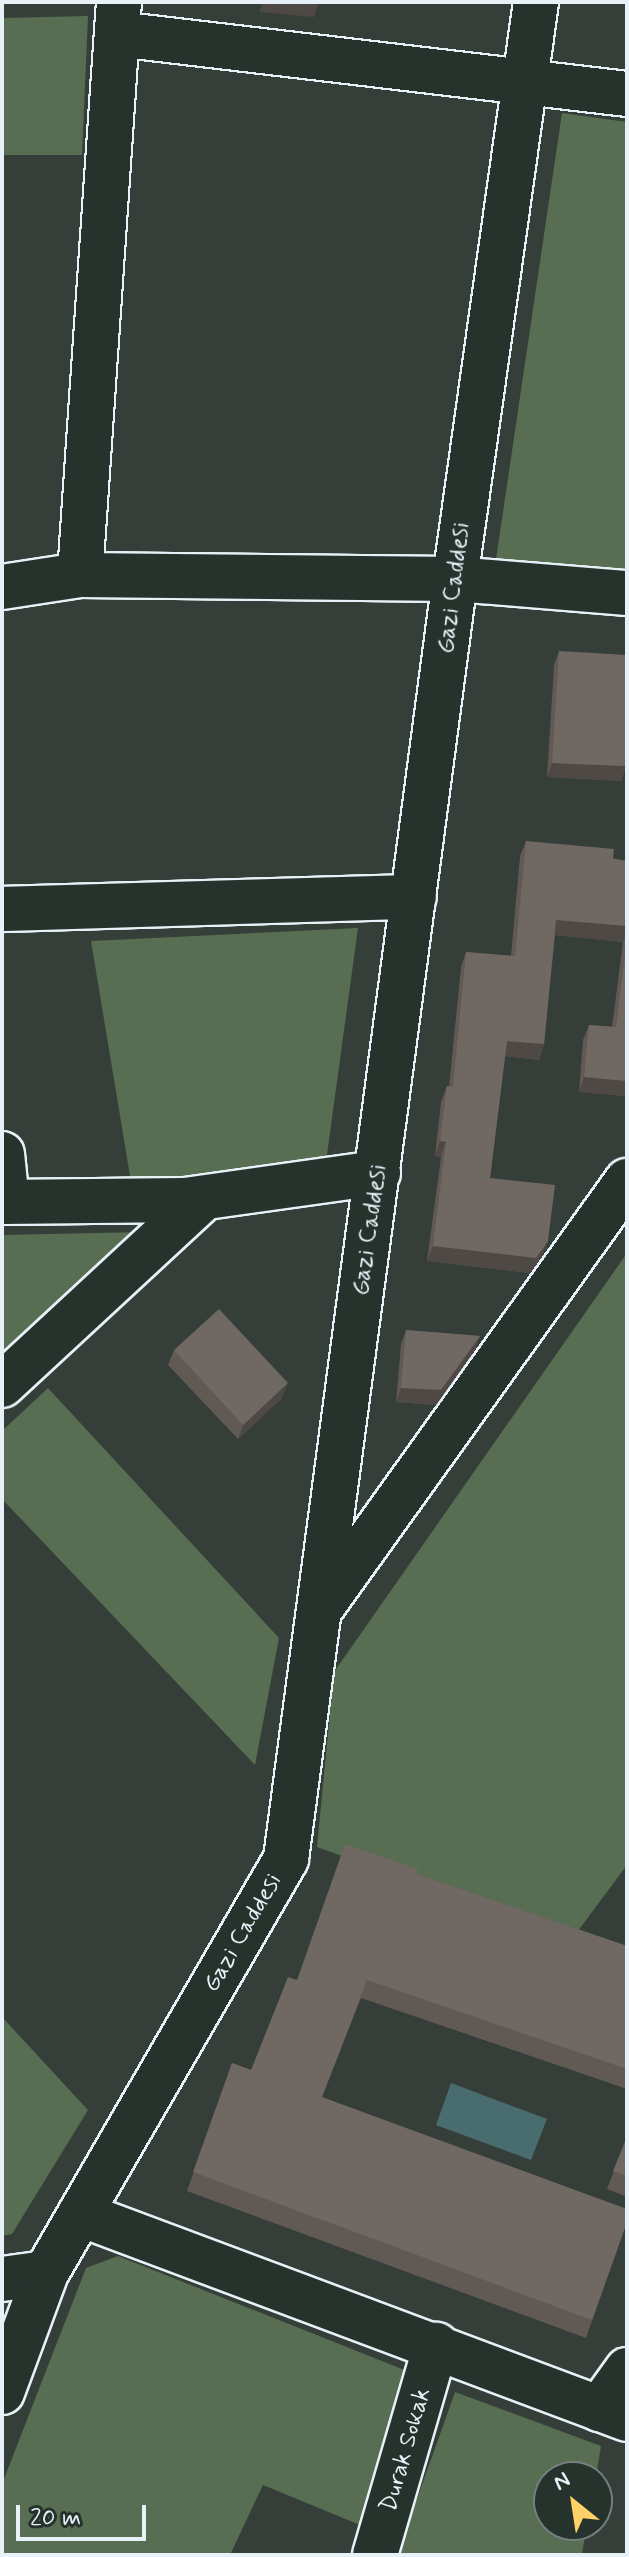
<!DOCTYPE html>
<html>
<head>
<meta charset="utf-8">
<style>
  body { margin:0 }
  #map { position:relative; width:629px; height:2557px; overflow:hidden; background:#353e38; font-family:Mynerve,sans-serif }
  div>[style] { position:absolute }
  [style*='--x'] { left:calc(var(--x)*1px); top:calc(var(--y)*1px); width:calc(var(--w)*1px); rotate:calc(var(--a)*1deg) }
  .green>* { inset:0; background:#576e52 }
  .water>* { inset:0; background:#496d6e }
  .roads { filter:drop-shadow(2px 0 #e8f1f8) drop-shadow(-2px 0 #e8f1f8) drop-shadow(0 2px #e8f1f8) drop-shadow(0 -2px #e8f1f8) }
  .street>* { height:44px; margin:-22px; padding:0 22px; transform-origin:22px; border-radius:22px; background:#26332d }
  .wall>* { inset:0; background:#605954 }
  .shaded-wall>* { inset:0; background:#4e4945 }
  .building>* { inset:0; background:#706862 }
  span { translate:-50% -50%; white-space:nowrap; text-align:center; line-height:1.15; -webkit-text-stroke:6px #26332d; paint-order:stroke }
  .street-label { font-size:24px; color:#e8f1f8 }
  .frame { position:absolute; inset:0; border:4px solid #e8f1f8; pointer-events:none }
  .north { position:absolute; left:533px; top:2461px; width:80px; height:80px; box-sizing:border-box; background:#26332d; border:2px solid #747f7e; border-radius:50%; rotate:330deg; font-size:22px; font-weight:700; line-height:32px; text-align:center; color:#e8f1f8 }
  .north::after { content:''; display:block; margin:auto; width:28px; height:36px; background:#ffd166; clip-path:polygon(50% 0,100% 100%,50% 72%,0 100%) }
  .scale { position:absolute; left:16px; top:2505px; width:130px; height:36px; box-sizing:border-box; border:4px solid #e8f1f8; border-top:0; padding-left:10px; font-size:24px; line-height:28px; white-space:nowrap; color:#e8f1f8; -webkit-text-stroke:6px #26332d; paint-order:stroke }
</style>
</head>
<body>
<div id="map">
  <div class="green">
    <div style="clip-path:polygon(88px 16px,82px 155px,2px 155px,2px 18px)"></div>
    <div style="clip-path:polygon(562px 113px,627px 122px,627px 578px,495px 566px)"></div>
    <div style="clip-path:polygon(358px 928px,326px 1162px,196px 1180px,131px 1182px,91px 941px)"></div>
    <div style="clip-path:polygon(144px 1232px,2px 1355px,2px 1235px)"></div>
    <div style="clip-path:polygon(627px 1253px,627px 1865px,572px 1939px,317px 1847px,334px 1672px)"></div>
    <div style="clip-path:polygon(48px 1388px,279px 1638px,255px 1765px,2px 1499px,2px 1431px)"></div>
    <div style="clip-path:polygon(2px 2017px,88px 2110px,12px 2234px,2px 2236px)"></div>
    <div style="clip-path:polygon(118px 2256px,412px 2373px,360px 2525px,263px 2485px,230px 2555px,2px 2555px,2px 2484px,86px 2268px)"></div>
    <div style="clip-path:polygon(455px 2392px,601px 2446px,596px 2477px,549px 2477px,549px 2525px,587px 2525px,582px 2554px,591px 2555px,397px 2555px)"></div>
  </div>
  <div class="water">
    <div style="clip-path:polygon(451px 2083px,547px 2119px,531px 2160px,436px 2125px)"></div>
  </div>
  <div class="roads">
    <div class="street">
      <div style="--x:117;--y:34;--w:514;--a:6.71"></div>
      <div style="--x:80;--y:575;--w:574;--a:-86.11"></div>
      <div style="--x:2;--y:587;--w:79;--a:-8.7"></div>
      <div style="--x:80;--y:575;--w:375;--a:0.6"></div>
      <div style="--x:455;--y:579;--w:173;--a:4.7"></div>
      <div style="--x:2;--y:909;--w:412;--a:-1.7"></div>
      <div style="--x:2;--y:1154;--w:48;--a:84.1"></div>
      <div style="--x:2;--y:1202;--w:183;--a:-0.6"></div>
      <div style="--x:185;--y:1200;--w:195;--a:-8"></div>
      <div style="--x:2;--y:1385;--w:275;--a:-42.8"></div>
      <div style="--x:323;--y:1605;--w:522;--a:-54.36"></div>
      <div style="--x:80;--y:2214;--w:584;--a:20.54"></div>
      <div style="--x:2;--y:2279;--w:44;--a:-7.8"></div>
      <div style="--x:2;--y:2392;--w:127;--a:-69.7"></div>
      <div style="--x:46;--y:2273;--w:479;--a:-59.9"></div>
      <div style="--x:286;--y:1859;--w:1291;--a:-82.48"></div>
      <div style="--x:455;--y:579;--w:583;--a:-82.01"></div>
      <div style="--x:599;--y:2409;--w:48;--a:-54.3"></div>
      <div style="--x:375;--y:2555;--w:219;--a:-73.8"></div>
    </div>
  </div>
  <div class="wall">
    <div style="clip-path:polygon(559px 651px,626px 766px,621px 781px,547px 777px,554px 665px)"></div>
    <div style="clip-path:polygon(526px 841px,627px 861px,627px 1096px,579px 1092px,583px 1040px,589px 1025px,612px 1027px,623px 942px,555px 935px,544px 1044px,539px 1060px,505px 1056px,490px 1178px,548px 1241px,542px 1256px,530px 1273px,427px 1261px,441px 1157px,435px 1156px,441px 1102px,447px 1086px,449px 1087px,461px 967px,466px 952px,511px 956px,520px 856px)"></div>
    <div style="clip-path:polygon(406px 1330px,480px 1336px,475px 1350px,436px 1405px,396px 1402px,401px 1344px)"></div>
    <div style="clip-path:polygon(174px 1350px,282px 1398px,238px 1439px,168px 1365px)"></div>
    <div style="clip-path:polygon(417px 1874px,627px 1946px,627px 2089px,361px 1998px,322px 2097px,627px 2222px,586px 2338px,187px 2191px,232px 2063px,251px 2070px,297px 1980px)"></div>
    <div style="clip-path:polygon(627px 2137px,627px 2197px,607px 2189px)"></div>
  </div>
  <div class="shaded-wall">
    <div style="clip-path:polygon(263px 2px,319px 2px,314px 17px,259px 12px)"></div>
    <div style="clip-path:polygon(552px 763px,626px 766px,621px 781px,547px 777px)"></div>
    <div style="clip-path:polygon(556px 920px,627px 926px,627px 931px,623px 942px,551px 935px)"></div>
    <div style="clip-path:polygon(507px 1041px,544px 1044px,539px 1060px,502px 1056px)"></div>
    <div style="clip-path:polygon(584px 1077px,627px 1081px,627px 1096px,579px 1092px)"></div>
    <div style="clip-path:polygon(440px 1141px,446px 1142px,441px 1157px,435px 1156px)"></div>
    <div style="clip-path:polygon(548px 1241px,542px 1256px,530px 1273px,427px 1261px,433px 1246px)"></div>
    <div style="clip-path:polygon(480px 1336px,475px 1350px,436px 1405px,396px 1402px,401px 1388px)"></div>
    <div style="clip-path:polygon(288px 1383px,282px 1398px,238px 1439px,243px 1425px)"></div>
  </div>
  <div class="building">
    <div style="clip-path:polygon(559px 651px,627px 655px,626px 766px,552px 763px)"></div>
    <div style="clip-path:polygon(526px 841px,614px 849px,613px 859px,627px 861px,627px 926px,556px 920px,544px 1044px,507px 1041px,490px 1178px,555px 1185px,548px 1241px,536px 1258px,433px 1246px,446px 1142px,440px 1141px,447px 1086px,453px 1087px,466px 952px,515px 956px)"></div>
    <div style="clip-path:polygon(627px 940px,627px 1081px,584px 1077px,589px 1025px,616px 1027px)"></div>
    <div style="clip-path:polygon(219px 1309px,288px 1383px,243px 1425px,174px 1350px)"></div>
    <div style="clip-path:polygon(406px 1330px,480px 1336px,441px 1390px,401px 1388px)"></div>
    <div style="clip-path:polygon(345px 1844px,418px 1869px,417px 1874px,627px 1946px,627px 2069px,367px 1980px,322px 2097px,627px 2209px,627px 2222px,592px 2320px,193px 2172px,232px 2063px,251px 2070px,288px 1977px,297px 1980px)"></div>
    <div style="clip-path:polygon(627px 2137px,627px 2176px,613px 2171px)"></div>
  </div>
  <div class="street-label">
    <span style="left:454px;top:588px;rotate:-83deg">Gazi Caddesi</span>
    <span style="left:370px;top:1230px;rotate:-82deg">Gazi Caddesi</span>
    <span style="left:243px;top:1933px;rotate:-60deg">Gazi Caddesi</span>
    <span style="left:406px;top:2450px;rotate:-74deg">Durak Sokak</span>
  </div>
  <div class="frame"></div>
  <div class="north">N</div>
  <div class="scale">20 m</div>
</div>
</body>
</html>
